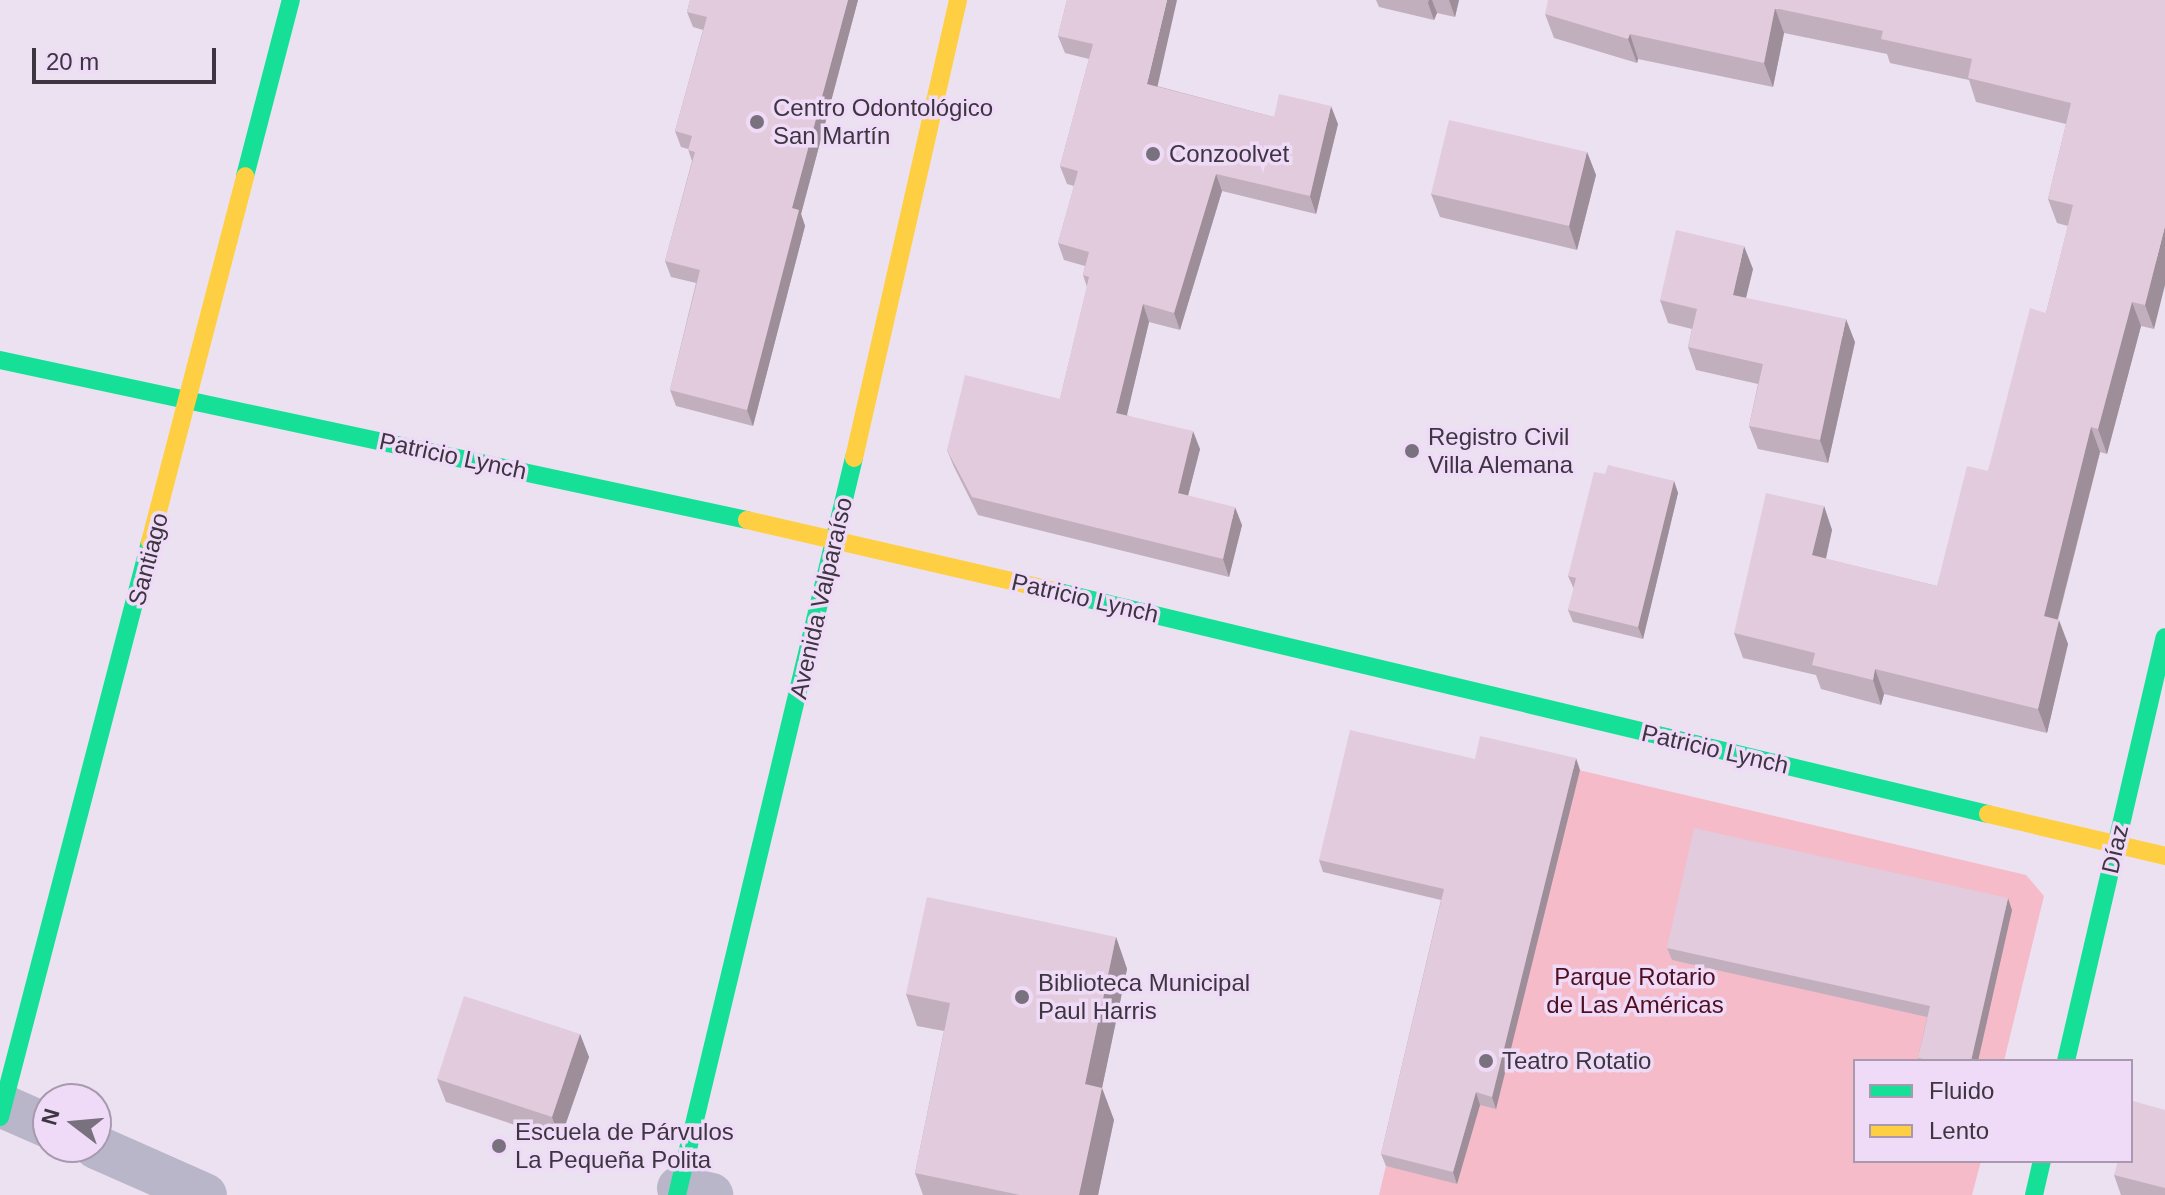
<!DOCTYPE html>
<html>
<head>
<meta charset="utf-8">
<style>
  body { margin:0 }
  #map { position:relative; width:2165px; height:1195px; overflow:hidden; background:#ece1f1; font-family:Helvetica,sans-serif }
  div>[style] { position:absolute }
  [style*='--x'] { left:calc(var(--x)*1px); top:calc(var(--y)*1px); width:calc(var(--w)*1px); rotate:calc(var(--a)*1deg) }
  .green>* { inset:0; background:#f5bbc9 }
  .street>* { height:44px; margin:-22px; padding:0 22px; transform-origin:22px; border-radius:22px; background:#bab6ca }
  .fast>* { height:18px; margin:-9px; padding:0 9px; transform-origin:9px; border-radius:9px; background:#16e098 }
  .slow>* { height:18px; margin:-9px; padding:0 9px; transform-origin:9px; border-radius:9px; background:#ffcf43 }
  .wall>* { inset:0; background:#c2afbd }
  .shaded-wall>* { inset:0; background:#9e8e9a }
  .building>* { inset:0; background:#e2cbdc }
  .dots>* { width:22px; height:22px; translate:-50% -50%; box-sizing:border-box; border:4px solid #efdbf7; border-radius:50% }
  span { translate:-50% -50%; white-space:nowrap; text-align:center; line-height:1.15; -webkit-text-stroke:7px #efdbf7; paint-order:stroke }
  .poi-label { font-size:24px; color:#3d3540 }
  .left { translate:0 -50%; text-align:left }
  .street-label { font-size:24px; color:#3d3540 }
  .park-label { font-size:24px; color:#4f0f1e }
  .legend { position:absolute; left:1853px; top:1059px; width:280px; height:104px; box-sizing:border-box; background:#efdbf7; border:2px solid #a899ae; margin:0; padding:10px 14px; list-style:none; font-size:24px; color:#3d3540 }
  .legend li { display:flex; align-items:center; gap:16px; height:40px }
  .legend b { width:40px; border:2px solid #a899ae }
  .north { position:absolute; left:32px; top:1083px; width:80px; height:80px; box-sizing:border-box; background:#efdbf7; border:2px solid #a899ae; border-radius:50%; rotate:286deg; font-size:22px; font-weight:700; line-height:32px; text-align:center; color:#3d3540 }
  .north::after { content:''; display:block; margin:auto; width:28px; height:36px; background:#7a717e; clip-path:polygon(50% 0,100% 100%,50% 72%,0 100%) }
  .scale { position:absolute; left:32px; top:48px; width:184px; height:36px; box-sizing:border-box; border:4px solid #3d3540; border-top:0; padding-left:10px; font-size:24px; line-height:28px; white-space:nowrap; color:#3d3540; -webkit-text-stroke:6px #efdbf7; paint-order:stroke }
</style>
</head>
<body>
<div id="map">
  <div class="green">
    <div style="clip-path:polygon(1485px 748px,2026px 875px,2044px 896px,2004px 1061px,1855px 1061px,1855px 1161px,1981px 1161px,1972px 1195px,1379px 1195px)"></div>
  </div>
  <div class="street">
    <div style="--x:0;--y:1105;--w:52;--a:23.6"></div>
    <div style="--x:96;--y:1147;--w:119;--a:23.8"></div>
    <div style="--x:679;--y:1188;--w:33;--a:12"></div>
  </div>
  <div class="fast">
    <div style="--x:245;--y:176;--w:182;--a:-75.4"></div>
    <div style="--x:0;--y:360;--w:764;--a:12.09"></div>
    <div style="--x:1059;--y:592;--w:955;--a:13.44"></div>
    <div style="--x:2066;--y:1061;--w:435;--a:-76.9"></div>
    <div style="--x:0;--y:1117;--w:594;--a:-75.38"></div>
    <div style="--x:677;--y:1195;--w:758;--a:-76.5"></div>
    <div style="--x:2034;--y:1195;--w:35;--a:-77"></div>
  </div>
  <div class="slow">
    <div style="--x:854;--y:458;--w:470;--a:-77.2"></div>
    <div style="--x:747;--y:520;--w:320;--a:13"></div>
    <div style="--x:150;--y:542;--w:378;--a:-75.4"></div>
    <div style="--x:1988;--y:814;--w:182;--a:13.3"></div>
  </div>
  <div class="wall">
    <div style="clip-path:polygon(690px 0,858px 0,801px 214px,805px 226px,753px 426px,676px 406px,670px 390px,696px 283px,671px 277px,665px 261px,692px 161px,688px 149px,681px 147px,675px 131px,703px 30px,693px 27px,687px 12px)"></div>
    <div style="clip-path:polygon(1067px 0,1157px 86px,1274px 117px,1338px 124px,1316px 214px,1222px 191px,1180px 330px,1149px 322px,1127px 415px,1200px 449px,1188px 496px,1242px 525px,1229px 577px,978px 515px,954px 467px,947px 450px,1060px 399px,1087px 287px,1083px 275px,1085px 266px,1064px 260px,1058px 243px,1074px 186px,1067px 184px,1060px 166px,1089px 59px,1065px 53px,1058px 36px)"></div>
    <div style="clip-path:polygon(1376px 0,1459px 0,1455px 17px,1437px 13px,1434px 20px,1379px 7px)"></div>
    <div style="clip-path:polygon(2165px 0,2154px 329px,2141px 326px,2107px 454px,2100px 452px,2058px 620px,2068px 644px,2047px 733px,1884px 694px,1881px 705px,1821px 689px,1816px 675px,1743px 658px,1734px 633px,1824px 506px,1832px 530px,1826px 559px,1937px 586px,1988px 471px,2046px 313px,2068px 226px,2057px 223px,2048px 199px,2066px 124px,1976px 102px,1969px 80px,1890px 63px,1887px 54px,1784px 33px,1773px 87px,1638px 59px,1637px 63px,1554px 38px,1545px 14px)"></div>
    <div style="clip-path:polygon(1587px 152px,1596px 175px,1577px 250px,1440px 217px,1431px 194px)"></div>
    <div style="clip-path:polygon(1753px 269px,1746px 298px,1855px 342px,1828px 463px,1758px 449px,1749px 426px,1758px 384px,1696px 370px,1688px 347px,1692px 329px,1668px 323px,1660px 300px)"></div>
    <div style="clip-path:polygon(1605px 474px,1674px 481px,1678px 493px,1643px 639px,1573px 622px,1568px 610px,1574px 589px,1568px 576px)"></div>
    <div style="clip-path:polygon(1475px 759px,1580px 770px,1496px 1109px,1480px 1105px,1457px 1184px,1386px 1166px,1381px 1154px,1441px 900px,1323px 872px,1319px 860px)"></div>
    <div style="clip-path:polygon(2012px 910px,1978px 1061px,1919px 1061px,1918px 1058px,1927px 1017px,1672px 960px,1667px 948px)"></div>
    <div style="clip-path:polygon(1116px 937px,1127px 969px,1102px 1088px,1114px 1120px,1098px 1195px,923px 1195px,915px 1173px,944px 1031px,917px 1026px,906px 994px)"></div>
    <div style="clip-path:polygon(580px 1034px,589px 1057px,560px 1140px,446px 1102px,437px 1079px)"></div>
    <div style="clip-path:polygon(2165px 1110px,2165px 1195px,2121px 1195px,2114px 1175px)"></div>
  </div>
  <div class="shaded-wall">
    <div style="clip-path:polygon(848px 0,858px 0,801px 214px,805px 226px,753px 426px,747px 410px,792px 208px)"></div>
    <div style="clip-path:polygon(1167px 0,1177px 0,1154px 102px,1147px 84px)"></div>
    <div style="clip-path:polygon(1429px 0,1432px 0,1437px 13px,1434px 20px,1428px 3px)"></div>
    <div style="clip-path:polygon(1449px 0,1459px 0,1455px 17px)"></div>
    <div style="clip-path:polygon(1775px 8px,1784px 33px,1773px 87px,1764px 63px)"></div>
    <div style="clip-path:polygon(1630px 34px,1638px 59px,1637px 63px,1628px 39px)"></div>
    <div style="clip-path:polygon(1331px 106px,1338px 124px,1316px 214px,1310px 196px)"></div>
    <div style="clip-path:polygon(1587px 152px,1596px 175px,1577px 250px,1569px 226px)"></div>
    <div style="clip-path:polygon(1216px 174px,1222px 191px,1180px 330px,1174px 313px)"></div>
    <div style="clip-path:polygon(2165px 226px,2165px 285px,2154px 329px,2145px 305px)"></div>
    <div style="clip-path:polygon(1744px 246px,1753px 269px,1741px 318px,1733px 295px)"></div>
    <div style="clip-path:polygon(2132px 302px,2141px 326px,2107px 454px,2098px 429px)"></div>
    <div style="clip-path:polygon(1143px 304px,1149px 322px,1123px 431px,1116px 413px)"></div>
    <div style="clip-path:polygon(1846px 319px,1855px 342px,1828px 463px,1820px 440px)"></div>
    <div style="clip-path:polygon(2091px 427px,2100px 452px,2052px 641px,2044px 616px)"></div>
    <div style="clip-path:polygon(1193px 431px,1200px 449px,1184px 511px,1178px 493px)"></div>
    <div style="clip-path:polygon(1674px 481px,1678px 493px,1643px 639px,1638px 627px)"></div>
    <div style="clip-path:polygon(1824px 506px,1832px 530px,1821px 580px,1812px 555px)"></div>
    <div style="clip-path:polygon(1235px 507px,1242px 525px,1229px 577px,1223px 559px)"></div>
    <div style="clip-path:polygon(2059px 620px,2068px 644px,2047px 733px,2038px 709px)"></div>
    <div style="clip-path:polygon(1875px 669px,1884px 694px,1881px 705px,1873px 680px)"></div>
    <div style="clip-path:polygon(1576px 758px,1580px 770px,1496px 1109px,1492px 1097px)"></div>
    <div style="clip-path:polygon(2008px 898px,2012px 910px,1978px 1061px,1971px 1061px)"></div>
    <div style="clip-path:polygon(1116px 937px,1127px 969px,1102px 1088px,1114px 1120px,1098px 1195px,1079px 1195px,1085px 1084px)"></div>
    <div style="clip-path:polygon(580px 1034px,589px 1057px,560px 1140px,552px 1117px)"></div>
    <div style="clip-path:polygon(1476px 1092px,1480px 1105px,1457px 1184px,1453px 1172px)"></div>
  </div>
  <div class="building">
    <div style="clip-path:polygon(690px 0,848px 0,792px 208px,799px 210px,747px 410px,670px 390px,700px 270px,665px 261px,695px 152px,688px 150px,692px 136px,675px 131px,707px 17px,687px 12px)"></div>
    <div style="clip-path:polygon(1067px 0,1167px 0,1147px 84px,1274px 117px,1279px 94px,1331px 106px,1310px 196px,1216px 174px,1174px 313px,1143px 304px,1116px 413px,1193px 431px,1178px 493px,1235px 507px,1223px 559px,972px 497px,947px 450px,965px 375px,1060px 399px,1089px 277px,1083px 275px,1089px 252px,1058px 243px,1078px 171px,1060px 166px,1093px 44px,1058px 36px)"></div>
    <div style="clip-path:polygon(1548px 0,2165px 0,2165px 226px,2145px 305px,2132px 302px,2098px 429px,2091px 427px,2044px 616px,2059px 620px,2038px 709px,1875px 669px,1873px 680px,1812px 665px,1815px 653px,1734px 633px,1766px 493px,1824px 506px,1812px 555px,1937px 586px,1967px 466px,1988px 471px,2030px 308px,2046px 313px,2073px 205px,2048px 199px,2071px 103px,1968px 78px,1972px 59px,1881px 39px,1883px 31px,1775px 8px,1764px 63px,1630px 34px,1628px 39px,1545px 14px)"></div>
    <div style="clip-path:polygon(1449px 120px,1587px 152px,1569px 226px,1431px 194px)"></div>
    <div style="clip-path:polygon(1676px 230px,1744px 246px,1733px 295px,1846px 319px,1820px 440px,1749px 426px,1763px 364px,1688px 347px,1697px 309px,1660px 300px)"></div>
    <div style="clip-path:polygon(1608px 465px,1674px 481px,1638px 627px,1568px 610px,1576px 578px,1568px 576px,1594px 472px,1605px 474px)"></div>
    <div style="clip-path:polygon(1350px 730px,1475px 759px,1480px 736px,1576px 758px,1492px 1097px,1476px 1092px,1453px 1172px,1381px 1154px,1444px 889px,1319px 860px)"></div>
    <div style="clip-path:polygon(1694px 828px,2008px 898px,1971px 1061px,1934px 1061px,1918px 1058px,1930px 1006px,1667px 948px)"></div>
    <div style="clip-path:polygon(927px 897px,1116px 937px,1085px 1084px,1102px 1088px,1079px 1195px,1020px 1195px,915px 1173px,950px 1003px,906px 994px)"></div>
    <div style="clip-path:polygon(464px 996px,580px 1034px,552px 1117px,437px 1079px)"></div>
    <div style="clip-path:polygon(2133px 1101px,2165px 1110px,2165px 1188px,2114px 1175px,2118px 1161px,2131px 1161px,2131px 1109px)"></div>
  </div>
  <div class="dots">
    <div style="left:757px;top:122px;background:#7a717e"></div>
    <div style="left:1153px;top:154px;background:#7a717e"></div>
    <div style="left:1412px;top:451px;background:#7a717e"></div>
    <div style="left:1022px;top:997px;background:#7a717e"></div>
    <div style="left:1486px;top:1061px;background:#7a717e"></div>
    <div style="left:499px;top:1146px;background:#7a717e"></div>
  </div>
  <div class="poi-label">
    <span class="left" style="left:773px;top:122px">Centro Odontológico<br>San Martín</span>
    <span class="left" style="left:1169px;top:154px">Conzoolvet</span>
    <span class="left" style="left:1428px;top:451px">Registro Civil<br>Villa Alemana</span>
    <span class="left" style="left:1038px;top:997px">Biblioteca Municipal<br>Paul Harris</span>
    <span class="left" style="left:1502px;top:1061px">Teatro Rotatio</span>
    <span class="left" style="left:515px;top:1146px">Escuela de Párvulos<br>La Pequeña Polita</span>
  </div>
  <div class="street-label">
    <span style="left:453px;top:456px;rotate:12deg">Patricio Lynch</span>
    <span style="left:148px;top:559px;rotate:-75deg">Santiago</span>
    <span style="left:821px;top:598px;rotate:-77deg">Avenida Valparaíso</span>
    <span style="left:1085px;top:598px;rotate:13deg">Patricio Lynch</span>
    <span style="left:1715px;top:749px;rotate:13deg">Patricio Lynch</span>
    <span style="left:2115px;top:849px;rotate:-77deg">Díaz</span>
  </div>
  <div class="park-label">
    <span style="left:1635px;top:991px">Parque Rotario<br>de Las Américas</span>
  </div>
  <ul class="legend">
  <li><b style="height:10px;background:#16e098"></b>Fluido</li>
  <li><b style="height:10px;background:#ffcf43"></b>Lento</li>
  </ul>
  <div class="north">N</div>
  <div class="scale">20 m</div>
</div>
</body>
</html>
